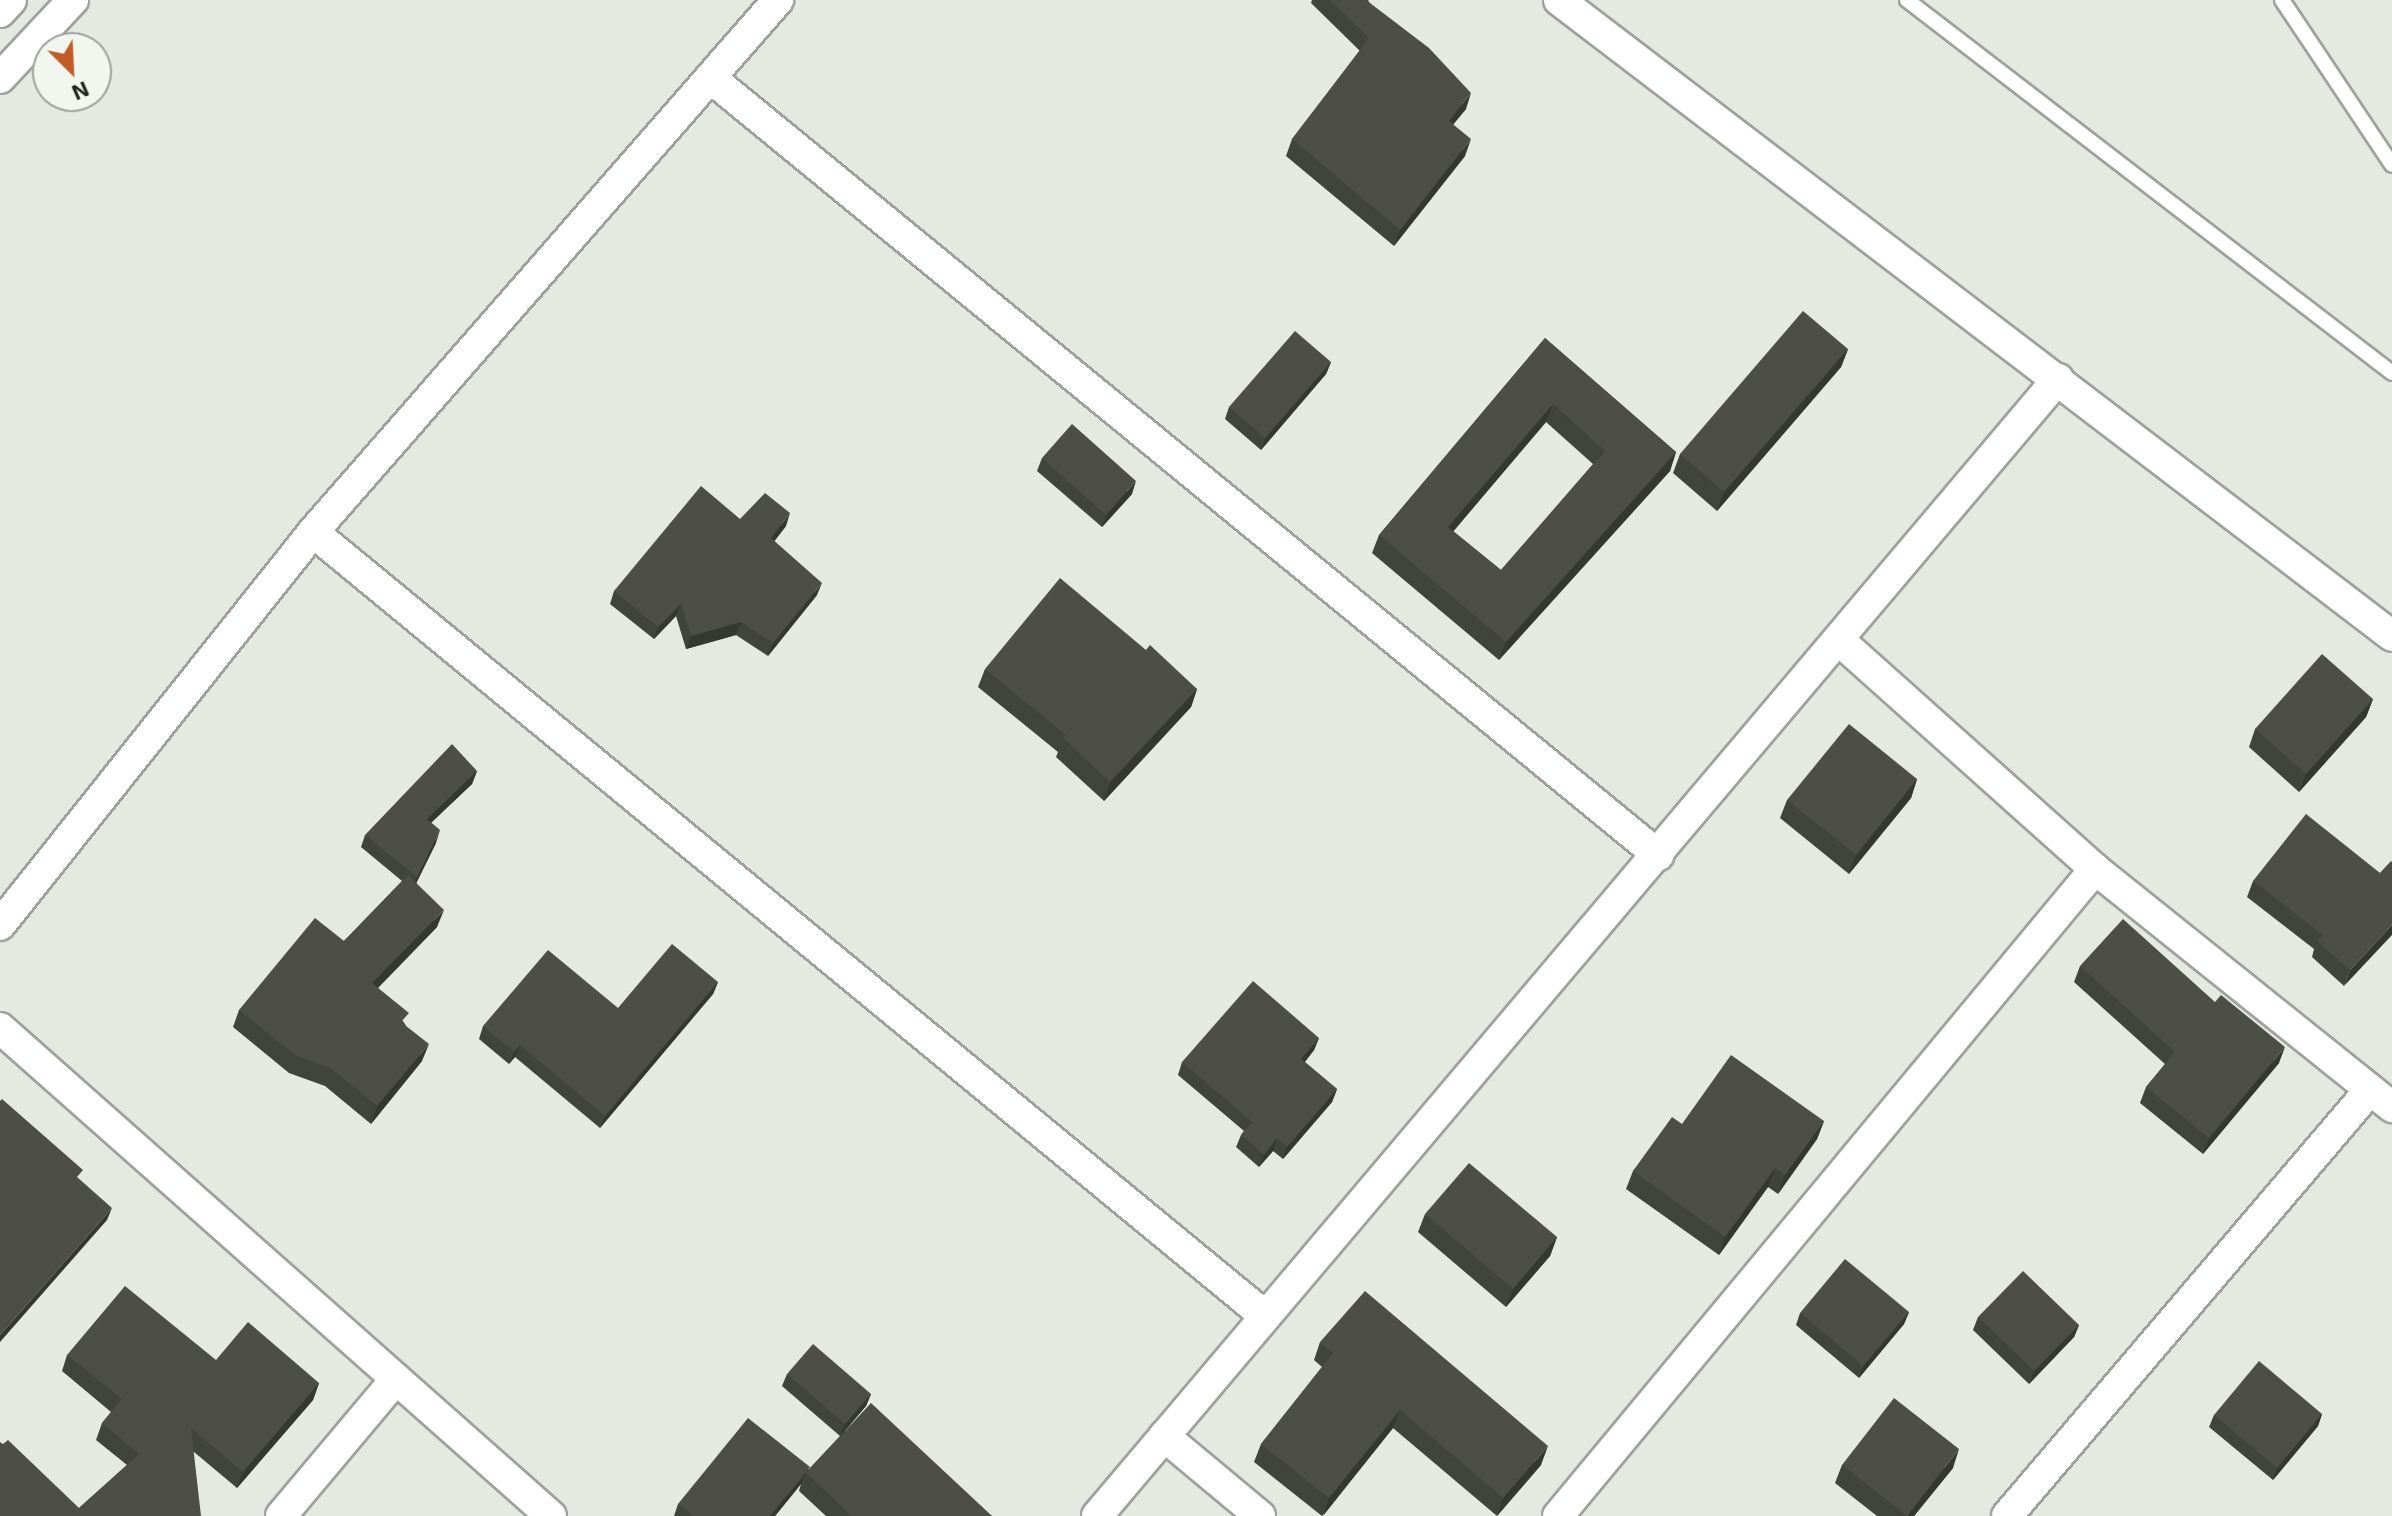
<!DOCTYPE html>
<html>
<head>
<meta charset="utf-8">
<style>
  body { margin:0 }
  #map { position:relative; width:2392px; height:1516px; overflow:hidden; background:#e4eae2; font-family:"Exo 2",sans-serif }
  div>[style] { position:absolute }
  [style*='--x'] { left:calc(var(--x)*1px); top:calc(var(--y)*1px); width:calc(var(--w)*1px); rotate:calc(var(--a)*1deg) }
  .roads { filter:drop-shadow(2px 0 #9da39b) drop-shadow(-2px 0 #9da39b) drop-shadow(0 2px #9da39b) drop-shadow(0 -2px #9da39b) }
  .service>* { height:14px; margin:-7px; padding:0 7px; transform-origin:7px; border-radius:7px; background:#fff }
  .minor>* { height:30px; margin:-15px; padding:0 15px; transform-origin:15px; border-radius:15px; background:#fff }
  .wall>* { inset:0; background:#41433d }
  .shaded-wall>* { inset:0; background:#353732 }
  .building>* { inset:0; background:#4c4e47 }
  span { translate:-50% -50%; white-space:nowrap; text-align:center; line-height:1.15; -webkit-text-stroke:8px #f1f7ef; paint-order:stroke }
  .north { position:absolute; left:32px; top:32px; width:80px; height:80px; box-sizing:border-box; background:#f1f7ef; border:2px solid #9da29c; border-radius:50%; rotate:156deg; font-size:22px; font-weight:700; line-height:32px; text-align:center; color:#20221f }
  .north::after { content:''; display:block; margin:auto; width:28px; height:36px; background:#c15c29; clip-path:polygon(50% 0,100% 100%,50% 72%,0 100%) }
</style>
</head>
<body>
<div id="map">
  <div class="roads">
    <div class="service">
      <div style="--x:1907;--y:0;--w:612;--a:37.56"></div>
      <div style="--x:2282;--y:0;--w:198;--a:56.3"></div>
    </div>
    <div class="minor">
      <div style="--x:1559;--y:0;--w:1048;--a:37.36"></div>
      <div style="--x:0;--y:12;--w:16;--a:-47"></div>
      <div style="--x:0;--y:78;--w:107;--a:-46.9"></div>
      <div style="--x:712;--y:79;--w:1224;--a:39.36"></div>
      <div style="--x:313;--y:532;--w:1233;--a:39.47"></div>
      <div style="--x:1840;--y:641;--w:342;--a:41.8"></div>
      <div style="--x:2095;--y:869;--w:381;--a:38.7"></div>
      <div style="--x:0;--y:925;--w:502;--a:-51.46"></div>
      <div style="--x:313;--y:532;--w:707;--a:-48.84"></div>
      <div style="--x:0;--y:1028;--w:736;--a:41.53"></div>
      <div style="--x:1164;--y:1436;--w:125;--a:39.8"></div>
      <div style="--x:281;--y:1516;--w:179;--a:-50"></div>
      <div style="--x:1097;--y:1516;--w:1489;--a:-49.8"></div>
      <div style="--x:1558;--y:1516;--w:841;--a:-50.31"></div>
      <div style="--x:2007;--y:1516;--w:560;--a:-49.57"></div>
    </div>
  </div>
  <div class="wall">
    <div style="clip-path:polygon(1312px 0,1369px 0,1368px 1px,1466px 109px,1453px 124px,1465px 156px,1394px 246px,1286px 156px,1292px 139px,1360px 51px,1311px 3px)"></div>
    <div style="clip-path:polygon(evenodd,1545px 338px,1676px 452px,1670px 471px,1499px 660px,1372px 553px,1379px 535px,1545px 338px,1546px 422px,1593px 464px,1501px 570px,1453px 531px,1546px 422px)"></div>
    <div style="clip-path:polygon(1848px 349px,1841px 367px,1717px 511px,1673px 473px,1680px 454px)"></div>
    <div style="clip-path:polygon(1331px 362px,1326px 374px,1261px 450px,1225px 419px,1229px 407px)"></div>
    <div style="clip-path:polygon(1042px 458px,1132px 494px,1102px 527px,1037px 471px)"></div>
    <div style="clip-path:polygon(740px 519px,786px 526px,774px 541px,817px 595px,768px 656px,736px 635px,686px 649px,676px 616px,654px 639px,610px 604px,614px 591px)"></div>
    <div style="clip-path:polygon(1146px 650px,1197px 689px,1191px 707px,1104px 801px,1056px 757px,1058px 752px,978px 687px,985px 669px)"></div>
    <div style="clip-path:polygon(2373px 699px,2366px 717px,2299px 792px,2249px 747px,2255px 729px)"></div>
    <div style="clip-path:polygon(477px 771px,472px 784px,431px 823px,436px 843px,416px 883px,437px 927px,378px 988px,405px 1024px,422px 1061px,371px 1124px,325px 1086px,289px 1073px,233px 1027px,239px 1010px,344px 941px,402px 881px,361px 847px,365px 835px)"></div>
    <div style="clip-path:polygon(1917px 779px,1911px 798px,1849px 874px,1780px 818px,1787px 800px)"></div>
    <div style="clip-path:polygon(2392px 862px,2344px 986px,2312px 957px,2314px 949px,2247px 897px,2253px 881px,2380px 873px)"></div>
    <div style="clip-path:polygon(2080px 966px,2279px 1063px,2203px 1154px,2140px 1103px,2146px 1087px,2165px 1064px,2074px 982px)"></div>
    <div style="clip-path:polygon(718px 982px,713px 994px,600px 1128px,515px 1057px,509px 1064px,479px 1039px,483px 1026px,618px 1008px)"></div>
    <div style="clip-path:polygon(1319px 1038px,1314px 1050px,1305px 1062px,1337px 1089px,1332px 1102px,1283px 1159px,1273px 1151px,1259px 1167px,1236px 1147px,1241px 1135px,1244px 1131px,1178px 1075px,1182px 1062px)"></div>
    <div style="clip-path:polygon(1824px 1121px,1817px 1139px,1778px 1194px,1768px 1187px,1719px 1255px,1626px 1189px,1633px 1171px,1682px 1124px)"></div>
    <div style="clip-path:polygon(1425px 1214px,1557px 1237px,1550px 1256px,1506px 1307px,1418px 1232px)"></div>
    <div style="clip-path:polygon(1909px 1312px,1904px 1324px,1859px 1378px,1796px 1325px,1800px 1313px)"></div>
    <div style="clip-path:polygon(1978px 1317px,2079px 1325px,2074px 1337px,2029px 1384px,1973px 1330px)"></div>
    <div style="clip-path:polygon(1320px 1342px,1541px 1465px,1497px 1516px,1393px 1428px,1322px 1516px,1254px 1462px,1261px 1444px,1322px 1367px,1314px 1360px)"></div>
    <div style="clip-path:polygon(67px 1355px,216px 1360px,319px 1383px,313px 1400px,237px 1488px,194px 1452px,79px 1508px,127px 1465px,96px 1440px,102px 1423px,111px 1412px,62px 1371px)"></div>
    <div style="clip-path:polygon(787px 1374px,871px 1394px,866px 1406px,845px 1431px,992px 1516px,826px 1516px,799px 1491px,801px 1484px,775px 1516px,674px 1516px,678px 1504px,809px 1469px,840px 1436px,782px 1386px)"></div>
    <div style="clip-path:polygon(2322px 1414px,2318px 1426px,2273px 1480px,2209px 1427px,2214px 1415px)"></div>
    <div style="clip-path:polygon(1842px 1465px,1953px 1468px,1914px 1516px,1877px 1516px,1835px 1483px)"></div>
  </div>
  <div class="shaded-wall">
    <div style="clip-path:polygon(1471px 93px,1466px 109px,1443px 137px,1449px 121px)"></div>
    <div style="clip-path:polygon(1471px 139px,1465px 156px,1394px 246px,1400px 230px)"></div>
    <div style="clip-path:polygon(1848px 349px,1841px 367px,1717px 511px,1724px 492px)"></div>
    <div style="clip-path:polygon(1331px 362px,1326px 374px,1261px 450px,1265px 438px)"></div>
    <div style="clip-path:polygon(1553px 404px,1546px 422px,1441px 546px,1448px 527px)"></div>
    <div style="clip-path:polygon(1676px 452px,1670px 471px,1499px 660px,1506px 642px)"></div>
    <div style="clip-path:polygon(1136px 481px,1132px 494px,1102px 527px,1106px 515px)"></div>
    <div style="clip-path:polygon(790px 513px,786px 526px,767px 551px,771px 538px)"></div>
    <div style="clip-path:polygon(822px 583px,817px 595px,768px 656px,773px 643px)"></div>
    <div style="clip-path:polygon(681px 604px,676px 616px,654px 639px,658px 627px)"></div>
    <div style="clip-path:polygon(741px 622px,736px 635px,686px 649px,691px 636px)"></div>
    <div style="clip-path:polygon(1197px 689px,1191px 707px,1104px 801px,1110px 782px)"></div>
    <div style="clip-path:polygon(2373px 699px,2366px 717px,2299px 792px,2306px 774px)"></div>
    <div style="clip-path:polygon(477px 771px,472px 784px,422px 831px,427px 819px)"></div>
    <div style="clip-path:polygon(1917px 779px,1911px 798px,1849px 874px,1856px 855px)"></div>
    <div style="clip-path:polygon(440px 830px,436px 843px,413px 890px,417px 877px)"></div>
    <div style="clip-path:polygon(444px 910px,437px 927px,366px 1000px,372px 983px)"></div>
    <div style="clip-path:polygon(2392px 925px,2392px 935px,2344px 986px,2350px 970px)"></div>
    <div style="clip-path:polygon(718px 982px,713px 994px,600px 1128px,605px 1116px)"></div>
    <div style="clip-path:polygon(1319px 1038px,1314px 1050px,1297px 1071px,1301px 1059px)"></div>
    <div style="clip-path:polygon(429px 1044px,422px 1061px,371px 1124px,377px 1106px)"></div>
    <div style="clip-path:polygon(520px 1045px,515px 1057px,509px 1064px,514px 1052px)"></div>
    <div style="clip-path:polygon(2285px 1047px,2279px 1063px,2203px 1154px,2209px 1138px)"></div>
    <div style="clip-path:polygon(1337px 1089px,1332px 1102px,1283px 1159px,1287px 1147px)"></div>
    <div style="clip-path:polygon(1824px 1121px,1817px 1139px,1778px 1194px,1785px 1175px)"></div>
    <div style="clip-path:polygon(1277px 1138px,1273px 1151px,1259px 1167px,1264px 1155px)"></div>
    <div style="clip-path:polygon(1775px 1168px,1768px 1187px,1719px 1255px,1725px 1237px)"></div>
    <div style="clip-path:polygon(112px 1208px,107px 1220px,0 1342px,0 1335px)"></div>
    <div style="clip-path:polygon(1557px 1237px,1550px 1256px,1506px 1307px,1513px 1289px)"></div>
    <div style="clip-path:polygon(1909px 1312px,1904px 1324px,1859px 1378px,1863px 1366px)"></div>
    <div style="clip-path:polygon(2079px 1325px,2074px 1337px,2029px 1384px,2034px 1371px)"></div>
    <div style="clip-path:polygon(319px 1383px,313px 1400px,237px 1488px,243px 1472px)"></div>
    <div style="clip-path:polygon(871px 1394px,866px 1406px,840px 1436px,845px 1424px)"></div>
    <div style="clip-path:polygon(1400px 1410px,1393px 1428px,1323px 1516px,1329px 1498px)"></div>
    <div style="clip-path:polygon(2322px 1414px,2318px 1426px,2273px 1480px,2277px 1468px)"></div>
    <div style="clip-path:polygon(1548px 1446px,1541px 1465px,1497px 1516px,1503px 1498px)"></div>
    <div style="clip-path:polygon(1959px 1449px,1953px 1468px,1914px 1516px,1907px 1516px)"></div>
    <div style="clip-path:polygon(806px 1473px,801px 1484px,775px 1516px,770px 1516px)"></div>
  </div>
  <div class="building">
    <div style="clip-path:polygon(1330px 0,1366px 0,1429px 48px,1471px 93px,1449px 121px,1471px 139px,1400px 230px,1292px 139px,1369px 38px)"></div>
    <div style="clip-path:polygon(1803px 311px,1848px 349px,1724px 492px,1680px 454px)"></div>
    <div style="clip-path:polygon(1295px 331px,1331px 362px,1265px 438px,1229px 407px)"></div>
    <div style="clip-path:polygon(evenodd,1545px 338px,1676px 452px,1506px 642px,1379px 535px,1545px 338px,1553px 404px,1605px 451px,1501px 570px,1448px 527px,1553px 404px)"></div>
    <div style="clip-path:polygon(1072px 424px,1136px 481px,1106px 515px,1042px 458px)"></div>
    <div style="clip-path:polygon(701px 486px,740px 519px,765px 493px,790px 513px,771px 538px,822px 583px,773px 643px,741px 622px,691px 636px,681px 604px,658px 627px,614px 591px)"></div>
    <div style="clip-path:polygon(1060px 578px,1146px 650px,1150px 645px,1197px 689px,1110px 782px,1063px 738px,1066px 735px,985px 669px)"></div>
    <div style="clip-path:polygon(2322px 654px,2373px 699px,2306px 774px,2255px 729px)"></div>
    <div style="clip-path:polygon(1849px 724px,1917px 779px,1856px 855px,1787px 800px)"></div>
    <div style="clip-path:polygon(452px 744px,477px 771px,427px 819px,440px 830px,417px 877px,365px 835px)"></div>
    <div style="clip-path:polygon(2306px 814px,2380px 873px,2391px 861px,2392px 862px,2392px 925px,2350px 970px,2317px 941px,2323px 935px,2253px 881px)"></div>
    <div style="clip-path:polygon(408px 875px,444px 910px,372px 983px,409px 1013px,401px 1022px,429px 1044px,377px 1106px,332px 1069px,295px 1055px,239px 1010px,315px 918px,344px 941px)"></div>
    <div style="clip-path:polygon(2123px 919px,2215px 1002px,2221px 995px,2285px 1047px,2209px 1138px,2146px 1087px,2175px 1052px,2080px 966px)"></div>
    <div style="clip-path:polygon(672px 944px,718px 982px,605px 1116px,520px 1045px,514px 1052px,483px 1026px,548px 950px,618px 1008px)"></div>
    <div style="clip-path:polygon(1253px 981px,1319px 1038px,1301px 1059px,1337px 1089px,1287px 1147px,1277px 1138px,1264px 1155px,1241px 1135px,1252px 1122px,1182px 1062px)"></div>
    <div style="clip-path:polygon(1731px 1055px,1824px 1121px,1785px 1175px,1775px 1168px,1725px 1237px,1633px 1171px,1672px 1117px,1682px 1124px)"></div>
    <div style="clip-path:polygon(2px 1099px,83px 1170px,77px 1177px,112px 1208px,0 1335px,0 1101px)"></div>
    <div style="clip-path:polygon(1469px 1163px,1557px 1237px,1513px 1289px,1425px 1214px)"></div>
    <div style="clip-path:polygon(1845px 1259px,1909px 1312px,1863px 1366px,1800px 1313px)"></div>
    <div style="clip-path:polygon(2023px 1271px,2079px 1325px,2034px 1371px,1978px 1317px)"></div>
    <div style="clip-path:polygon(125px 1286px,216px 1360px,248px 1322px,319px 1383px,243px 1472px,191px 1428px,201px 1516px,0 1516px,0 1442px,3px 1444px,8px 1440px,79px 1508px,139px 1454px,102px 1423px,122px 1399px,67px 1355px)"></div>
    <div style="clip-path:polygon(1365px 1291px,1548px 1446px,1503px 1498px,1400px 1410px,1329px 1498px,1261px 1444px,1333px 1353px,1320px 1342px)"></div>
    <div style="clip-path:polygon(813px 1344px,871px 1394px,845px 1424px,787px 1374px)"></div>
    <div style="clip-path:polygon(2259px 1361px,2322px 1414px,2277px 1468px,2214px 1415px)"></div>
    <div style="clip-path:polygon(1894px 1398px,1959px 1449px,1907px 1516px,1842px 1465px)"></div>
    <div style="clip-path:polygon(871px 1403px,992px 1516px,852px 1516px,806px 1473px)"></div>
    <div style="clip-path:polygon(748px 1418px,810px 1467px,770px 1516px,693px 1516px,678px 1504px)"></div>
  </div>
  <div class="north">N</div>
</div>
</body>
</html>
